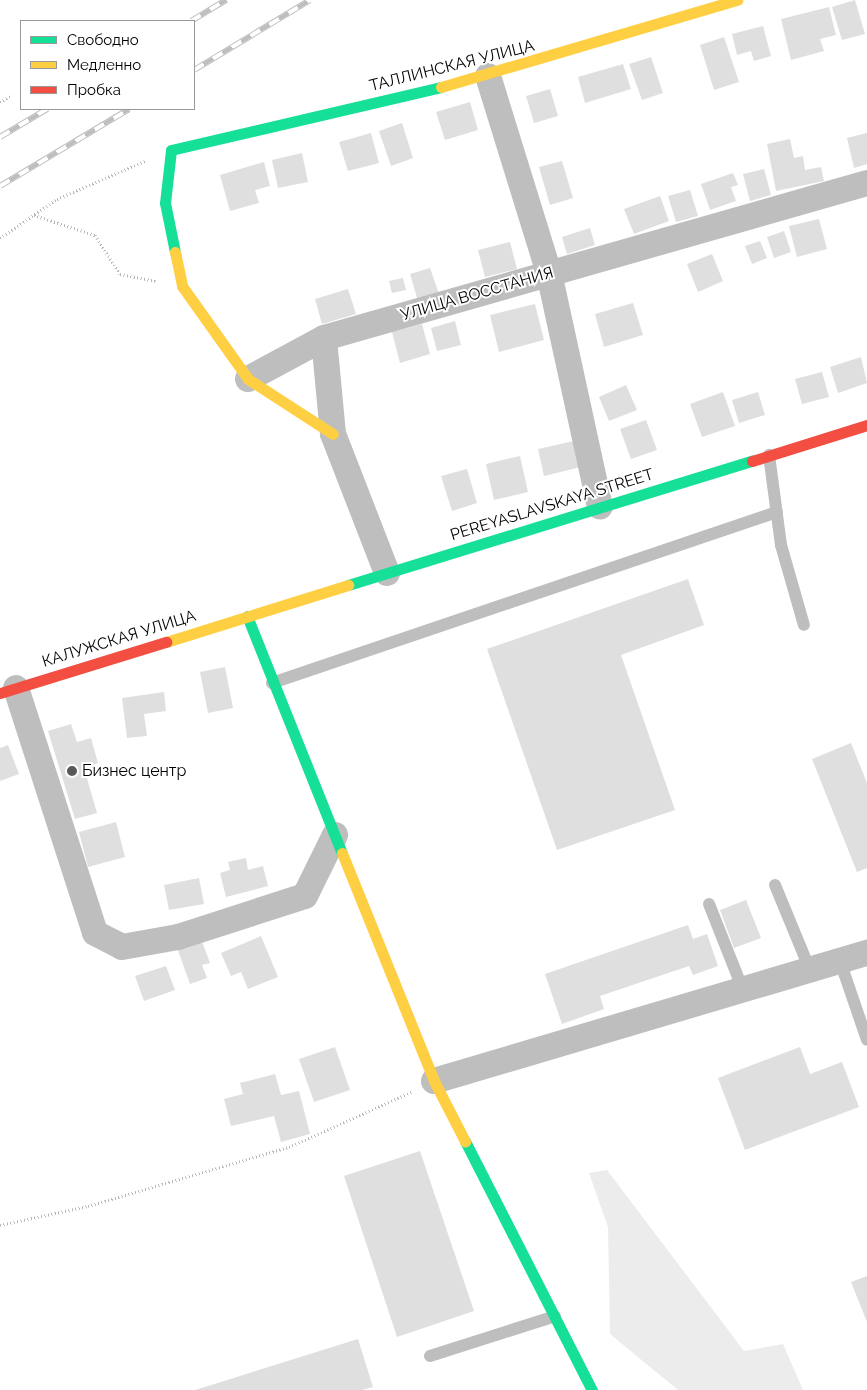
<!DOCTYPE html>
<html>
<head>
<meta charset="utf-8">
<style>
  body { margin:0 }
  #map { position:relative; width:867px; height:1390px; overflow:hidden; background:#fff; font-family:Raleway,sans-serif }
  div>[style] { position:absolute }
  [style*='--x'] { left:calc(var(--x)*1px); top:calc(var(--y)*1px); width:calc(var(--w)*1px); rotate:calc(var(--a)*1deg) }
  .green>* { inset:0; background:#ececec }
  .building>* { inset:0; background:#dfdfdf }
  .path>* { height:3px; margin-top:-1.5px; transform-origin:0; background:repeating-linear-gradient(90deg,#b9b9b9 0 1px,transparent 0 3.5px) }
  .lane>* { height:12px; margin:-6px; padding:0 6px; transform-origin:6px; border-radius:6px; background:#bebebe }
  .street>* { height:26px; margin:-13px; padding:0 13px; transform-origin:13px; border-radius:13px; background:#bebebe }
  .fast>* { height:11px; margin:-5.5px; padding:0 5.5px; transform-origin:5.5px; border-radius:5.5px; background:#16e098 }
  .slow>* { height:11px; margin:-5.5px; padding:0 5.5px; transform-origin:5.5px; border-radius:5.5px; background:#ffcf43 }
  .jam>* { height:11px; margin:-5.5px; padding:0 5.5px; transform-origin:5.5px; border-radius:5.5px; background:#f24e42 }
  .rail>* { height:5.5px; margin-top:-2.75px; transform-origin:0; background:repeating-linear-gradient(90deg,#fff 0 11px,#bebebe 0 22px); box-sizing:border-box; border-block:1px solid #bebebe }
  .dots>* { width:14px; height:14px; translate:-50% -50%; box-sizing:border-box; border:2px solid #fff; border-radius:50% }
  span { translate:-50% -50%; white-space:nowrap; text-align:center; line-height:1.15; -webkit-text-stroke:4px #fff; paint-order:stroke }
  .street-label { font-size:16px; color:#000 }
  .poi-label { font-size:16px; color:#000 }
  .left { translate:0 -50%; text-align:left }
  .legend { position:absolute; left:20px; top:20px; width:175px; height:90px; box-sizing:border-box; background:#fff; border:1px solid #999; margin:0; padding:6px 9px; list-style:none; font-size:15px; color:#000 }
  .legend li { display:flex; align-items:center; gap:10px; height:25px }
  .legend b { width:25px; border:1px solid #999 }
</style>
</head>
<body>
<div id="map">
  <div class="green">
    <div style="clip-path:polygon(607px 1170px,744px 1351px,783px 1344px,803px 1390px,678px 1390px,610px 1334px,608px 1227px,589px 1173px)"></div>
  </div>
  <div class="building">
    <div style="clip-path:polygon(855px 0,865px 34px,842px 40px,832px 7px)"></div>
    <div style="clip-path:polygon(829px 7px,836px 35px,820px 39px,824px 51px,791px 60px,781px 19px)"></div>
    <div style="clip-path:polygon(763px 26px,771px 56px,754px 61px,751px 51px,737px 55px,732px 34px)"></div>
    <div style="clip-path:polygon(724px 37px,739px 82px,714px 90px,700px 45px)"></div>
    <div style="clip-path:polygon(651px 57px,663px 93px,642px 100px,629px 64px)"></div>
    <div style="clip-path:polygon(623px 64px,631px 89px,585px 103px,578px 77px)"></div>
    <div style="clip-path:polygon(550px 89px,558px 116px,534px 123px,526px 96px)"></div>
    <div style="clip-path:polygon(470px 102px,478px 130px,445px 140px,436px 112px)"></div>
    <div style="clip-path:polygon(402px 123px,413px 158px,391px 166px,379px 131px)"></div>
    <div style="clip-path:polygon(371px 133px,379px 163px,348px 171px,339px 142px)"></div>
    <div style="clip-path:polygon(867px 133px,867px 164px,854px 168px,847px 138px)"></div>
    <div style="clip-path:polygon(790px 139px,794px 158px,803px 156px,805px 170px,821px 167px,824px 181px,776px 191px,767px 144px)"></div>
    <div style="clip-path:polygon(302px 153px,308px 182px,278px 188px,272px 160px)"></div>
    <div style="clip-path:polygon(562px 161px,573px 198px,550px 205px,539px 167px)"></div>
    <div style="clip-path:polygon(264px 162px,270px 186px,255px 190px,259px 203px,230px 211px,220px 175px)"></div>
    <div style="clip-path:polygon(764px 169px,771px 195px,750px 201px,743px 174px)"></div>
    <div style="clip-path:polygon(733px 173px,738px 185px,731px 187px,736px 201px,710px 210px,701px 184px)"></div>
    <div style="clip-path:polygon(690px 190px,698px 216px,676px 222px,668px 196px)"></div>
    <div style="clip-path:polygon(660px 196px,669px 221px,634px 234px,624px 209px)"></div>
    <div style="clip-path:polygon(819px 219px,827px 249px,797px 257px,789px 226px)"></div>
    <div style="clip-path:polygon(590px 228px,595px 245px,567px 254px,562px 237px)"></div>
    <div style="clip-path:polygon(784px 231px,791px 252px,774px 258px,767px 237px)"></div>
    <div style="clip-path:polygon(760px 241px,767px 258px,752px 264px,745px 246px)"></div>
    <div style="clip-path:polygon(510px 242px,517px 269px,485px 277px,478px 250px)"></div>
    <div style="clip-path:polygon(712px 254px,723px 281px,698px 292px,687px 264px)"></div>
    <div style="clip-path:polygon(430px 268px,439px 294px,418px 301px,410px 274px)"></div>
    <div style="clip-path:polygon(403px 278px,406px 290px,392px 293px,389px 281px)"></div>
    <div style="clip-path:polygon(348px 289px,356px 314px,322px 324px,315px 299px)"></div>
    <div style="clip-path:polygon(633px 303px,643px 335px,604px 347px,595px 314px)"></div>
    <div style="clip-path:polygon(535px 304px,544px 340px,499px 352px,490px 315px)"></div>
    <div style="clip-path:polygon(455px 321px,461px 345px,437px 351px,431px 328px)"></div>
    <div style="clip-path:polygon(422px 324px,430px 354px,400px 363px,392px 332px)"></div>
    <div style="clip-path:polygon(861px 357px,867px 383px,838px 393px,830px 367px)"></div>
    <div style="clip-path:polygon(822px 372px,829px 397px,802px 404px,795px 379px)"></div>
    <div style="clip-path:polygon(626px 385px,637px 410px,609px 421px,599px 397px)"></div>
    <div style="clip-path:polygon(723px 392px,735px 426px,702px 437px,690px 404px)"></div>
    <div style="clip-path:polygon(758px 392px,765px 415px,739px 423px,732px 400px)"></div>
    <div style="clip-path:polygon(646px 420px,657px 450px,631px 459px,620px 429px)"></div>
    <div style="clip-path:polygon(574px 441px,581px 467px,544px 476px,538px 449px)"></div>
    <div style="clip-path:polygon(520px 456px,528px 492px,494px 500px,486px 464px)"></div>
    <div style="clip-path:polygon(467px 469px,477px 503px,452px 511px,441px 476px)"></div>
    <div style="clip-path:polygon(688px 579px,704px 625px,621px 655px,675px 810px,557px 850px,487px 649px)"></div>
    <div style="clip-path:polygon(225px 667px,233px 708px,208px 713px,200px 672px)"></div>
    <div style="clip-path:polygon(164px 692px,166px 711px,144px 714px,147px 736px,127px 738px,122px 698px)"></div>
    <div style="clip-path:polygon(71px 724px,77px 742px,91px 738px,98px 763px,84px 768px,97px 813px,75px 819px,48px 731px)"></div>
    <div style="clip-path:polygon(851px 743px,867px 783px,867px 868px,857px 872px,812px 759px)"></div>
    <div style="clip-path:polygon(8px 745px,19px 774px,0 781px,0 748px)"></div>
    <div style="clip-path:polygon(116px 822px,125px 857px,88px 867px,79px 832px)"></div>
    <div style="clip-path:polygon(246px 858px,248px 870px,263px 866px,268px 886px,226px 897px,220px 873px,230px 870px,228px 862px)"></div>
    <div style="clip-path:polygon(199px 878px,204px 904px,169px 910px,164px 885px)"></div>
    <div style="clip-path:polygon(746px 900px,761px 938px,734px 948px,720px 910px)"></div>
    <div style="clip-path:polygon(688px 925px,693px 939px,707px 934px,718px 966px,693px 975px,689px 966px,600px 996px,604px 1009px,562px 1024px,545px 974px)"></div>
    <div style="clip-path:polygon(200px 936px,210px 963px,202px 965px,207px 978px,190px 984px,176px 945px)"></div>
    <div style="clip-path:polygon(261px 936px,278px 977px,248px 989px,241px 972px,231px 976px,221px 953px)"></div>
    <div style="clip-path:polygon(166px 966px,175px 990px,144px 1001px,135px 976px)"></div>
    <div style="clip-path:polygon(335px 1047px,350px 1090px,314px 1102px,299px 1059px)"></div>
    <div style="clip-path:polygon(800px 1047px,810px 1074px,842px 1062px,859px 1107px,745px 1150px,718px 1078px)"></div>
    <div style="clip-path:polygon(275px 1074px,281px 1095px,299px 1091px,310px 1134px,281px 1142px,274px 1116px,231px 1126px,224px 1099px,243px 1094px,240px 1083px)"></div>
    <div style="clip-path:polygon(420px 1151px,474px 1311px,397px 1337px,344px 1176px)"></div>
    <div style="clip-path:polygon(867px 1276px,867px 1322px,851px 1282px)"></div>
    <div style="clip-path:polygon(358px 1339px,373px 1387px,362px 1390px,195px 1390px)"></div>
  </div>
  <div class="path">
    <div style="--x:0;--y:102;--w:14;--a:-30"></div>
    <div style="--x:34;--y:215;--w:64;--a:18.2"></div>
    <div style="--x:95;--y:235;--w:46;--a:57.3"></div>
    <div style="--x:120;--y:274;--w:38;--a:11"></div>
    <div style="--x:0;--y:238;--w:69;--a:-34.4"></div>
    <div style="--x:57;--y:199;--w:96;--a:-23.4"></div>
    <div style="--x:0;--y:1225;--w:90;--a:-12.2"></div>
    <div style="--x:88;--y:1206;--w:209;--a:-16.4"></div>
    <div style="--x:289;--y:1147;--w:136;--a:-24.3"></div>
  </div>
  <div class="lane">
    <div style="--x:769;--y:455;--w:91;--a:82.4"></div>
    <div style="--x:781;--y:545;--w:83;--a:74"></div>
    <div style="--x:272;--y:683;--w:533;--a:-18.71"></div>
    <div style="--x:775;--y:885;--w:92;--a:67.6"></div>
    <div style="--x:709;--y:904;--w:92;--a:68.4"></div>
    <div style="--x:840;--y:961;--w:83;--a:71.1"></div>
    <div style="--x:430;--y:1356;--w:131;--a:-17.7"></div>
  </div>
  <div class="street">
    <div style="--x:488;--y:76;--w:206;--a:72.8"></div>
    <div style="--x:549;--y:273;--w:239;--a:77.7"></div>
    <div style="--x:248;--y:379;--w:86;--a:-28.3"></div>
    <div style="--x:387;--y:573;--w:149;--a:-111.2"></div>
    <div style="--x:333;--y:434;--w:96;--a:-95.4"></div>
    <div style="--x:324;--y:338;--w:565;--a:-15.93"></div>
    <div style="--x:16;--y:688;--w:257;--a:72.1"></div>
    <div style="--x:95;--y:933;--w:30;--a:27"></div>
    <div style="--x:122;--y:947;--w:57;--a:-10.1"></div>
    <div style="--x:178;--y:937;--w:133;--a:-17.9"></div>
    <div style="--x:305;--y:896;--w:68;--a:-63.8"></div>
    <div style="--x:434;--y:1081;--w:452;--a:-16.5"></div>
  </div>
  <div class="fast">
    <div style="--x:175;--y:252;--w:50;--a:-101.5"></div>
    <div style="--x:165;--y:203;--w:53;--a:-83.5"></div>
    <div style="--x:171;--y:150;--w:277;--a:-13.1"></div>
    <div style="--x:348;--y:585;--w:423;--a:-17.1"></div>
    <div style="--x:247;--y:616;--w:255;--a:68.2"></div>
    <div style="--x:465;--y:1141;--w:280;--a:63"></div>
  </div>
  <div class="slow">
    <div style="--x:441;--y:87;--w:309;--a:-16.4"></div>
    <div style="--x:175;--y:252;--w:35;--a:78"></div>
    <div style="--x:182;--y:286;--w:114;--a:54.6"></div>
    <div style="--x:248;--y:379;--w:101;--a:32.9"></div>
    <div style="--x:166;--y:642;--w:191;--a:-17.4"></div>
    <div style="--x:342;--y:853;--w:246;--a:68"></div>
    <div style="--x:434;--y:1081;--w:68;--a:62.7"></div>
  </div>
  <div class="jam">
    <div style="--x:752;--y:461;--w:121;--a:-17.4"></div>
    <div style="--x:0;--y:693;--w:174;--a:-17.1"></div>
  </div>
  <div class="rail">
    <div style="--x:191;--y:21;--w:41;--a:-31"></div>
    <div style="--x:194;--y:70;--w:135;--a:-31.1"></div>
    <div style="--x:0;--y:137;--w:55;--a:-30.8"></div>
    <div style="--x:0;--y:186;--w:150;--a:-30.8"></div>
  </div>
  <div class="dots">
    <div style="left:72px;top:771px;background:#595959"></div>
  </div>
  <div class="street-label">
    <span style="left:452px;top:66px;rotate:-14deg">ТАЛЛИНСКАЯ УЛИЦА</span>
    <span style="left:477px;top:294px;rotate:-16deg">УЛИЦА ВОССТАНИЯ</span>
    <span style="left:552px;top:505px;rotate:-17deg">PEREYASLAVSKAYA STREET</span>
    <span style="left:119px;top:639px;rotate:-17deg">КАЛУЖСКАЯ УЛИЦА</span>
  </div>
  <div class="poi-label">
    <span class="left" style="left:82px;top:771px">Бизнес центр</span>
  </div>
  <ul class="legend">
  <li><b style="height:6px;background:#16e098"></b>Свободно</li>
  <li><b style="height:6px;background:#ffcf43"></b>Медленно</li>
  <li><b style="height:6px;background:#f24e42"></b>Пробка</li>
  </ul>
</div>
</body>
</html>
